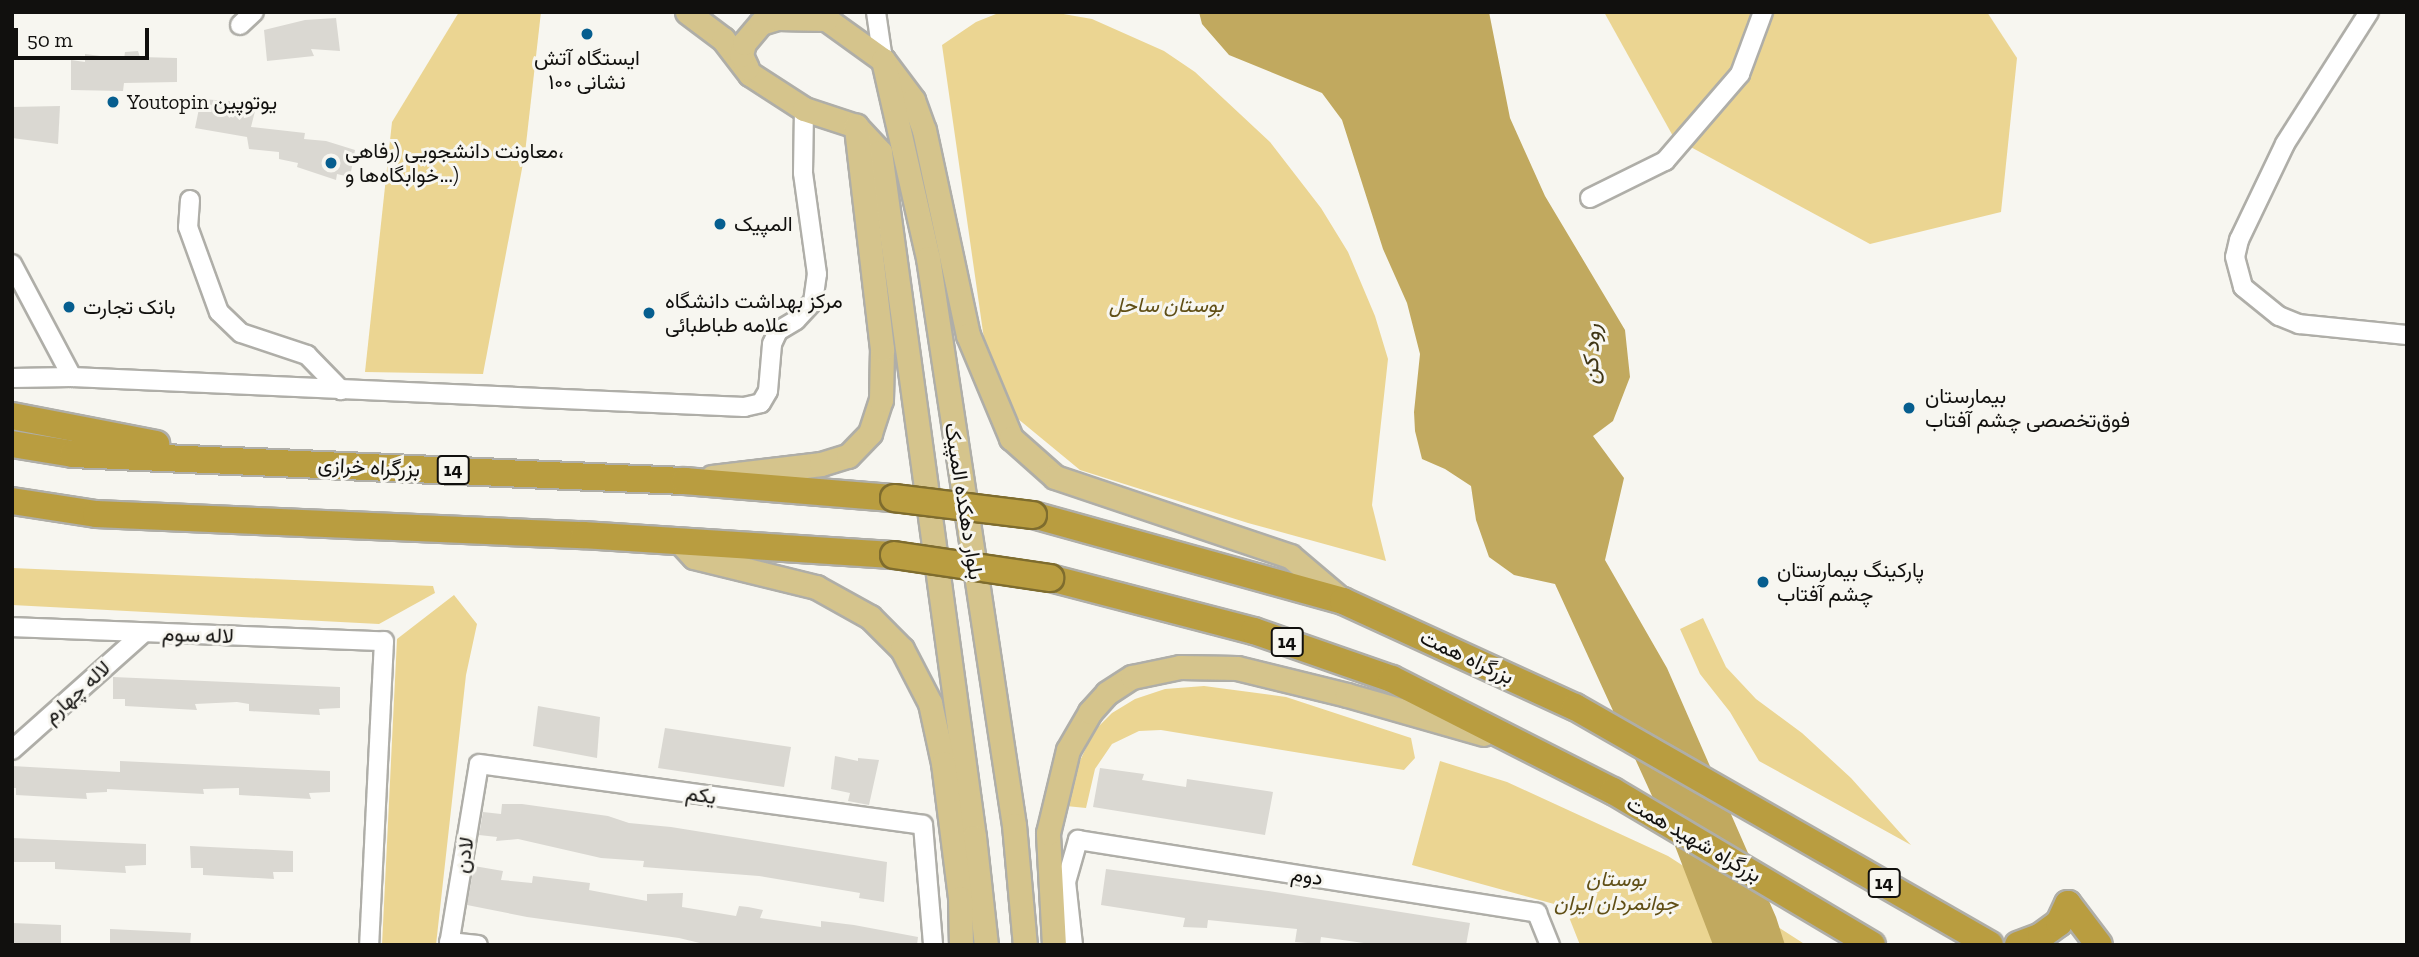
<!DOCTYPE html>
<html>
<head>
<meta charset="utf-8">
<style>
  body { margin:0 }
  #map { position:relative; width:2419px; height:957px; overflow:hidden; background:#f7f6f0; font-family:"Zilla Slab",Vazirmatn,serif }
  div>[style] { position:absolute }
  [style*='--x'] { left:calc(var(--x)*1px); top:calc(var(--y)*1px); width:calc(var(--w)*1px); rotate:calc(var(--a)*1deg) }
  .green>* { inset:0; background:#ebd592 }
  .water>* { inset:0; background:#c1a95f }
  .building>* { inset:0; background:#dad8d2 }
  .roads { filter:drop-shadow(2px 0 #afaea8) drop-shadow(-2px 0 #afaea8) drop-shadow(0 2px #afaea8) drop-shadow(0 -2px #afaea8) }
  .minor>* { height:18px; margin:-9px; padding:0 9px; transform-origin:9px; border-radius:9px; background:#fff }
  .major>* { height:23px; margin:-11.5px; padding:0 11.5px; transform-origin:11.5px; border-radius:11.5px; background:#d5c48c }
  .highway>* { height:26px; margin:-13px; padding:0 13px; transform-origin:13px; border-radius:13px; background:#b99d40 }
  .bridges { filter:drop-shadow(2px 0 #7e6c2e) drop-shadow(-2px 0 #7e6c2e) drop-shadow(0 2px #7e6c2e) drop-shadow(0 -2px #7e6c2e) }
  .highway-bridge>* { height:26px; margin:-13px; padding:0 13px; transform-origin:13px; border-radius:13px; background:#b99d40 }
  .dots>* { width:19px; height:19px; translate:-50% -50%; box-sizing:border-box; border:4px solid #f7f6f0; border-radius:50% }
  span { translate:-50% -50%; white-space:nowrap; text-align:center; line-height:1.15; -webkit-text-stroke:6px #f7f6f0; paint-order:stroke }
  .shield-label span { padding:2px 5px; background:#f7f6f0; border:2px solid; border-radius:5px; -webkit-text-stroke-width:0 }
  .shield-label { font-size:19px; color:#11100e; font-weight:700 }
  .poi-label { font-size:21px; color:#11100e }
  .left { translate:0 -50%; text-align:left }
  .park-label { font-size:21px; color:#604f16; font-style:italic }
  .street-label { font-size:21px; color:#11100e }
  .water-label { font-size:23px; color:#3f3514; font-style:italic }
  .frame { position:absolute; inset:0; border:14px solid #11100e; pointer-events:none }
  .scale { position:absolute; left:14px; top:28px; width:135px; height:32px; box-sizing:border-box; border:4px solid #11100e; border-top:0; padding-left:9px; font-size:21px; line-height:24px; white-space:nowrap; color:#11100e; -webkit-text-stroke:5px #f7f6f0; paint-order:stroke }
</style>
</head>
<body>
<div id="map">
  <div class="green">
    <div style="clip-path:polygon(459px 12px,541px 12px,525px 153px,483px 374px,365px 372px,392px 122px)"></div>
    <div style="clip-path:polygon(1001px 12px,1052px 12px,1092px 19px,1164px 51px,1195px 72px,1270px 142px,1321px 208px,1348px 252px,1375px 316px,1388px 359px,1372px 505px,1386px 561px,1248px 523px,1080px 470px,1012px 414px,984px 339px,942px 45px,976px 22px)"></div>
    <div style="clip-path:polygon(1604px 12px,1987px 12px,2017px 58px,2001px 212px,1870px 244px,1674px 138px)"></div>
    <div style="clip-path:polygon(12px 568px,433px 586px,435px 593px,379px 624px,12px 605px)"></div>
    <div style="clip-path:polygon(454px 595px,477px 624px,466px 675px,436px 945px,382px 945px,397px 639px)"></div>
    <div style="clip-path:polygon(1703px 618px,1726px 667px,1756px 699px,1802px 733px,1851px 778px,1911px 845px,1759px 761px,1730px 712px,1700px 674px,1680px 629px)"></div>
    <div style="clip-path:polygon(1204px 686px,1286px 697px,1411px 738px,1415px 758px,1404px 770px,1161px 730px,1139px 731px,1112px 744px,1095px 769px,1086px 808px,1066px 806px,1077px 767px,1094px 731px,1112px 713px,1135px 699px,1165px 689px)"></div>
    <div style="clip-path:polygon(1440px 761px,1507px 782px,1668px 856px,1806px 945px,1580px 945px,1565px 907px,1412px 865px)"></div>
  </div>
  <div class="water">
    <div style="clip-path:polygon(1199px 12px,1489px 12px,1510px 118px,1545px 196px,1625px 330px,1630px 377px,1613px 421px,1593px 436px,1624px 478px,1605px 560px,1667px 668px,1776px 917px,1785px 945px,1713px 945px,1675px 846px,1555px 584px,1514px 575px,1489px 557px,1476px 520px,1471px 486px,1445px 469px,1422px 459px,1415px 431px,1414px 412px,1420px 354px,1407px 303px,1383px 249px,1342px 120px,1322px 93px,1229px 55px,1202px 24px)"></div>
  </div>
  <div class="building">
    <div style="clip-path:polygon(336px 18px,340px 51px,311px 49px,314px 56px,267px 61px,264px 30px,305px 20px)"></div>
    <div style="clip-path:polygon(138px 51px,140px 57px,177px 58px,177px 82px,124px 83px,123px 91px,71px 90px,71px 60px,85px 62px,85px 54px,124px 59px,125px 52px)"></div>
    <div style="clip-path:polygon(201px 99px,244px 102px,243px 110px,255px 111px,251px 127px,305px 133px,304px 139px,326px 141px,355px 150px,350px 177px,337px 174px,336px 180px,297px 167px,298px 163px,279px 159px,279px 152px,249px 149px,247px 137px,195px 128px)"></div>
    <div style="clip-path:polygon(60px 106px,58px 144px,12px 138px,12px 107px)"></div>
    <div style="clip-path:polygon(113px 677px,340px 687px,340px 708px,319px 709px,320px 715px,249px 711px,249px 704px,237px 702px,195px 704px,197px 710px,125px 706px,125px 699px,113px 699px)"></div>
    <div style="clip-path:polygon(538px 706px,600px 717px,597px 758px,533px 746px)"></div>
    <div style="clip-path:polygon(665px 728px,791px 747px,784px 787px,658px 768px)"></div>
    <div style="clip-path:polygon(835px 756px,858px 761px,858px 758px,879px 760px,869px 805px,848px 801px,850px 793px,831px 789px)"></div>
    <div style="clip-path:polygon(120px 761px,330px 771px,330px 792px,309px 793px,311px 799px,239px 795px,239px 788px,203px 789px,204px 794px,107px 789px,107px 792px,86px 793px,87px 799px,16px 795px,16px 788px,12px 788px,12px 766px,120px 772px)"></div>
    <div style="clip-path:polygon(1100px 768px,1144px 774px,1142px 780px,1186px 787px,1187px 779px,1273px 792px,1265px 835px,1093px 807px)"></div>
    <div style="clip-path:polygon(502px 804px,522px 804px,608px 816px,629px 823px,671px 827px,887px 862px,884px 902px,859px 898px,860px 893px,759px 876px,643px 867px,644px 861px,601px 858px,518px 839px,496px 841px,497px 837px,479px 835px,483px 812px,501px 814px)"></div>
    <div style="clip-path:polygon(12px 838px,146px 844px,146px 865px,125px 866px,126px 873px,55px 869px,55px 862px,12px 862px)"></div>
    <div style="clip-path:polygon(190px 846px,293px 851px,293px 872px,273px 872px,274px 879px,203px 875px,203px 868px,191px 868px)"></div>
    <div style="clip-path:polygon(474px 866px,503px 871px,501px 880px,532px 883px,533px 876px,590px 883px,589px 890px,647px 901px,647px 894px,683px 893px,682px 907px,736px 916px,739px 906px,748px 907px,763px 910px,760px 918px,821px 927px,821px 921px,854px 925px,918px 937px,917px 945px,708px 945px,679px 938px,527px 917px,467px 905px)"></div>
    <div style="clip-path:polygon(1106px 869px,1275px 892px,1470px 923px,1466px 945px,1378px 945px,1321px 937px,1320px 944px,1295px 942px,1297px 929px,1208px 920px,1207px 928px,1183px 927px,1185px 918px,1101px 905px)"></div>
    <div style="clip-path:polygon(12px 923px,61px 925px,61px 945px,12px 944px)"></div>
    <div style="clip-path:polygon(110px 929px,191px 933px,190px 945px,110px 945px)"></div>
  </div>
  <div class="roads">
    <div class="minor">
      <div style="--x:876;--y:12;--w:49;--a:81.7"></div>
      <div style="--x:2369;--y:12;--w:156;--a:122.5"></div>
      <div style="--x:2285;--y:144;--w:106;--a:115.6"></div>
      <div style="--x:2239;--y:240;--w:17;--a:103"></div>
      <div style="--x:2235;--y:257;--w:31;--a:75"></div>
      <div style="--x:2243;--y:287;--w:46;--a:38.9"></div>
      <div style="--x:2279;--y:316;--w:22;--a:22"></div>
      <div style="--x:2299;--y:324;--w:109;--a:5.8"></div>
      <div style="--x:240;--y:25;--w:19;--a:-43"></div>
      <div style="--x:1590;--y:198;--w:84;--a:-26.3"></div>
      <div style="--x:1665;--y:161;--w:115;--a:-49.2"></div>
      <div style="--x:1740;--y:74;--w:66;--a:-69.6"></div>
      <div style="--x:190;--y:200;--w:27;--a:94"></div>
      <div style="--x:188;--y:227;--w:90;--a:70"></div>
      <div style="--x:219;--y:312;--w:30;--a:44"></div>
      <div style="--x:241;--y:333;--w:70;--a:18.4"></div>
      <div style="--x:307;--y:355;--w:49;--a:45.8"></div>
      <div style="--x:12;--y:264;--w:128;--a:62"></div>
      <div style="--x:72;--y:377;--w:673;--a:2.56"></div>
      <div style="--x:744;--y:407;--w:17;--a:-13"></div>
      <div style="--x:761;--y:403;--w:14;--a:-60"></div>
      <div style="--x:768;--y:391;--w:47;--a:-85.1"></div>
      <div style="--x:772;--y:344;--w:14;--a:-65"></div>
      <div style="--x:778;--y:331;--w:21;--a:-31"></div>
      <div style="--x:796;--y:320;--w:25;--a:-47"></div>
      <div style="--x:813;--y:302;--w:28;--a:-82"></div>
      <div style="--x:817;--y:274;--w:102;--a:-97.9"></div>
      <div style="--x:803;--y:173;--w:64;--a:-89.1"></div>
      <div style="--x:12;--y:378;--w:60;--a:-1"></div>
      <div style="--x:12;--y:627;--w:372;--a:2.2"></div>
      <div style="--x:384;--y:641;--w:304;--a:92.8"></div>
      <div style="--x:12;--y:750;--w:174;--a:-41.7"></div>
      <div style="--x:449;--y:942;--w:29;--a:6"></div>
      <div style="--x:449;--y:945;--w:183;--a:-80.6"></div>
      <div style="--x:479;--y:764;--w:448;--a:7.8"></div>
      <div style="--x:923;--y:825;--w:120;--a:85.2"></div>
      <div style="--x:1073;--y:945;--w:63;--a:-96.3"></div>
      <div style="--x:1066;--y:882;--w:44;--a:-74.1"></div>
      <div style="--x:1078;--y:840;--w:465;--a:9"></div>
      <div style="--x:1537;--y:913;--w:35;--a:68"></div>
    </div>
    <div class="major">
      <div style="--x:687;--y:12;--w:45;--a:36.9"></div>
      <div style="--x:723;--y:39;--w:44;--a:52.4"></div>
      <div style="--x:750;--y:74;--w:64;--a:32.9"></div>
      <div style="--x:804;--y:109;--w:55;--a:18.1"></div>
      <div style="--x:856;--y:126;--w:35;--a:47"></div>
      <div style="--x:880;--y:152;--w:691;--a:82.19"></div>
      <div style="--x:974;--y:837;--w:109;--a:83.7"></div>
      <div style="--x:810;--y:12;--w:17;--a:24"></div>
      <div style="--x:826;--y:19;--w:70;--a:35.7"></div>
      <div style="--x:883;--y:60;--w:50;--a:53.1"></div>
      <div style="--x:913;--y:100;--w:32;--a:70"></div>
      <div style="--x:924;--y:130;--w:210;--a:77.9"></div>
      <div style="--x:968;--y:335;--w:112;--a:67.3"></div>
      <div style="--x:1011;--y:438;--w:59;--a:41.6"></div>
      <div style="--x:1055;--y:477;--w:248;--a:18.6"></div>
      <div style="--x:1290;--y:556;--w:70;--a:40.3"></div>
      <div style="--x:883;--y:60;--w:203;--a:77.2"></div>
      <div style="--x:928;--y:258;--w:573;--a:81.38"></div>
      <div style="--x:1014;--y:825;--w:121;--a:84.8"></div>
      <div style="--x:747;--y:68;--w:14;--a:-115"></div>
      <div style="--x:741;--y:55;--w:12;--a:-76"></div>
      <div style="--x:744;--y:43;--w:26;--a:-50"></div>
      <div style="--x:761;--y:23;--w:17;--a:-17"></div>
      <div style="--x:777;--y:18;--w:49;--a:1.2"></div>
      <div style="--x:712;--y:477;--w:110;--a:-6.8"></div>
      <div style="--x:821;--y:464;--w:28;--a:-17"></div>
      <div style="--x:848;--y:456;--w:32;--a:-46"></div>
      <div style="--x:870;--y:433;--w:35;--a:-72"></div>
      <div style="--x:881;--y:400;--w:51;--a:-88.9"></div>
      <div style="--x:882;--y:349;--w:225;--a:-96.7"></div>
      <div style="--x:678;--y:540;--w:23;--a:47"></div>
      <div style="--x:694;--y:557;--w:126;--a:13.8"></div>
      <div style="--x:816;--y:587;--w:62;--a:29.1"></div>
      <div style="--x:870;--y:617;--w:45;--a:45"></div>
      <div style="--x:902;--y:649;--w:61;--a:62.6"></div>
      <div style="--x:930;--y:703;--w:61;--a:77.8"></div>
      <div style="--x:943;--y:763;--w:136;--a:82.8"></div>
      <div style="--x:960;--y:898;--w:47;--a:88.8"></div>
      <div style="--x:1054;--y:945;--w:112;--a:-93.1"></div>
      <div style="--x:1048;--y:833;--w:85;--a:-76.5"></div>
      <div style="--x:1068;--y:750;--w:44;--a:-59.9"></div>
      <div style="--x:1090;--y:712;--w:25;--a:-48"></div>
      <div style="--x:1107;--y:693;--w:30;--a:-33"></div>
      <div style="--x:1132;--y:677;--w:49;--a:-11.8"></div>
      <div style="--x:1180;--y:667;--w:57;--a:1"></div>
      <div style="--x:1237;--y:668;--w:113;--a:13.8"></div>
      <div style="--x:1347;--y:695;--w:142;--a:15.9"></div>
    </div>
    <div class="highway">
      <div style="--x:12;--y:416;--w:147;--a:11"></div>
      <div style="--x:12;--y:444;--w:62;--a:9.3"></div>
      <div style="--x:73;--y:454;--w:613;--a:2.53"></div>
      <div style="--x:685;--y:481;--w:210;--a:4.7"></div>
      <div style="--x:12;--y:501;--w:85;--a:8.8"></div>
      <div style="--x:96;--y:514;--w:488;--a:2.5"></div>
      <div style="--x:584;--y:535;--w:311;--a:3.7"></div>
      <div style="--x:1033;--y:515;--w:322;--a:15.5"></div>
      <div style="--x:1343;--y:601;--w:255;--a:24.6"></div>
      <div style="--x:1575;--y:707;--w:478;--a:29.8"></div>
      <div style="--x:1050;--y:578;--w:211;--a:14.6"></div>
      <div style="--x:1254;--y:631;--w:146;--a:19.2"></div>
      <div style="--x:1392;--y:679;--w:248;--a:26.9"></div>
      <div style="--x:1613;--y:791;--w:301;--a:30.7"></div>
      <div style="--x:2018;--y:945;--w:25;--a:-21"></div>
      <div style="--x:2041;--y:936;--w:22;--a:-36"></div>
      <div style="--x:2059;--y:923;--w:21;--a:-65"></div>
      <div style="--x:2068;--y:904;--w:51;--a:52.9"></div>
    </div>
  </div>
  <div class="bridges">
    <div class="highway-bridge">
      <div style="--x:894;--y:498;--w:140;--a:7"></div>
      <div style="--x:894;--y:555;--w:158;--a:8.4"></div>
    </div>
  </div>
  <div class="dots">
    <div style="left:587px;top:34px;background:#065e8f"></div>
    <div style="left:113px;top:102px;background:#065e8f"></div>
    <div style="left:331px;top:163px;background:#065e8f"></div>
    <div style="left:720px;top:224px;background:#065e8f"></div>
    <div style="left:69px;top:307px;background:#065e8f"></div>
    <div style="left:649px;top:313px;background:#065e8f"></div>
    <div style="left:1909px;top:408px;background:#065e8f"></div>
    <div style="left:1763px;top:582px;background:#065e8f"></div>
  </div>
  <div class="shield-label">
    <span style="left:453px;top:470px">14</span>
    <span style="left:1287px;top:642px">14</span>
    <span style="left:1884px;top:883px">14</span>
  </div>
  <div class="poi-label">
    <span style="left:587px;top:70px">ایستگاه آتش<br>نشانی ۱۰۰</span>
    <span class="left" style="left:127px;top:102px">Youtopin یوتوپین</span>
    <span class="left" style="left:345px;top:163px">معاونت دانشجویی (رفاهی،<br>خوابگاه‌ها و...)</span>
    <span class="left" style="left:734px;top:224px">المپیک</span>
    <span class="left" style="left:665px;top:313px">مرکز بهداشت دانشگاه<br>علامه طباطبائی</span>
    <span class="left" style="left:83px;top:307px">بانک تجارت</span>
    <span class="left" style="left:1925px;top:408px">بیمارستان<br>فوق‌تخصصی چشم آفتاب</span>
    <span class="left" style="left:1777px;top:582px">پاركينگ بيمارستان<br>چشم آفتاب</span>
  </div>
  <div class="park-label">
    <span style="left:1166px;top:305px">بوستان ساحل</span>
    <span style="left:1616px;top:891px">بوستان<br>جوانمردان ایران</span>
  </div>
  <div class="street-label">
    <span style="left:369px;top:467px;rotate:3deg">بزرگراه خرازی</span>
    <span style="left:964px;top:501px;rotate:81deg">بلوار دهکده المپیک</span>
    <span style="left:198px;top:635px;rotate:2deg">لاله سوم</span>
    <span style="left:1467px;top:657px;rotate:25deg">بزرگراه همت</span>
    <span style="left:77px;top:692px;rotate:-42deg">لاله چهارم</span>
    <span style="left:701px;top:795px;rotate:8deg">یکم</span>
    <span style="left:1694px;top:839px;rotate:30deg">بزرگراه شهید همت</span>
    <span style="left:464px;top:855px;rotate:-80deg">لادن</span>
    <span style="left:1307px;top:876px;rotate:9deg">دوم</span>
  </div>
  <div class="water-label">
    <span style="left:1591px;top:354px;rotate:-88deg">رود کن</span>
  </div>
  <div class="frame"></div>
  <div class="scale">50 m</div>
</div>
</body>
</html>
